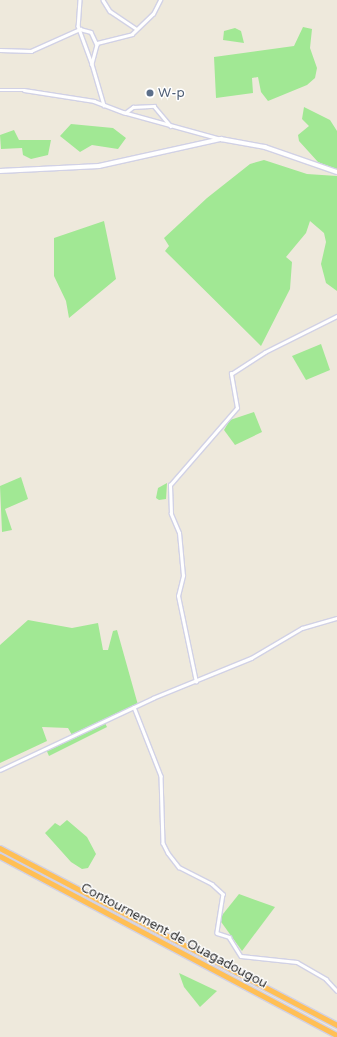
<!DOCTYPE html>
<html>
<head>
<meta charset="utf-8">
<style>
  body { margin:0 }
  #map { position:relative; width:337px; height:1037px; overflow:hidden; background:#eee9dc; font-family:"Varela Round",sans-serif }
  div>[style] { position:absolute }
  [style*='--x'] { left:calc(var(--x)*1px); top:calc(var(--y)*1px); width:calc(var(--w)*1px); rotate:calc(var(--a)*1deg) }
  .green>* { inset:0; background:#a1e894 }
  .roads { filter:drop-shadow(1px 0 #d1d1e5) drop-shadow(-1px 0 #d1d1e5) drop-shadow(0 1px #d1d1e5) drop-shadow(0 -1px #d1d1e5) }
  .street>* { height:2.5px; margin:-1.25px; padding:0 1.25px; transform-origin:1.25px; border-radius:1.25px; background:#fff }
  .secondary>* { height:3.5px; margin:-1.75px; padding:0 1.75px; transform-origin:1.75px; border-radius:1.75px; background:#fff }
  .highway>* { height:4.5px; margin:-2.25px; padding:0 2.25px; transform-origin:2.25px; border-radius:2.25px; background:#ffbf55 }
  .dots>* { width:11px; height:11px; translate:-50% -50%; box-sizing:border-box; border:2px solid #fff; border-radius:50% }
  span { translate:-50% -50%; white-space:nowrap; text-align:center; line-height:1.15; -webkit-text-stroke:3px #fff; paint-order:stroke }
  .service-label { font-size:13px; color:#4e5e75 }
  .left { translate:0 -50%; text-align:left }
  .street-label { font-size:13px; color:#2b2b2b }
</style>
</head>
<body>
<div id="map">
  <div class="green">
    <div style="clip-path:polygon(303px 27px,312px 29px,310px 48px,317px 68px,315px 78px,307px 85px,268px 101px,261px 92px,258px 77px,252px 78px,253px 93px,216px 98px,214px 57px,294px 46px)"></div>
    <div style="clip-path:polygon(235px 28px,241px 31px,244px 43px,223px 40px,224px 31px)"></div>
    <div style="clip-path:polygon(304px 107px,330px 120px,337px 131px,337px 170px,318px 162px,299px 141px,298px 135px,309px 126px,302px 119px)"></div>
    <div style="clip-path:polygon(71px 124px,113px 128px,126px 138px,118px 149px,92px 145px,80px 152px,60px 136px)"></div>
    <div style="clip-path:polygon(14px 130px,19px 140px,51px 140px,48px 155px,31px 159px,23px 155px,22px 148px,1px 149px,0 135px)"></div>
    <div style="clip-path:polygon(264px 160px,307px 174px,337px 176px,337px 291px,326px 283px,321px 264px,326px 242px,324px 233px,310px 221px,306px 233px,286px 257px,292px 262px,290px 289px,261px 346px,165px 251px,169px 246px,164px 238px,207px 198px,250px 164px)"></div>
    <div style="clip-path:polygon(104px 221px,116px 279px,69px 318px,66px 301px,54px 276px,54px 238px)"></div>
    <div style="clip-path:polygon(321px 344px,330px 370px,306px 380px,292px 356px)"></div>
    <div style="clip-path:polygon(254px 412px,262px 432px,235px 445px,224px 430px,230px 420px)"></div>
    <div style="clip-path:polygon(21px 477px,28px 499px,5px 509px,12px 530px,2px 532px,0 486px)"></div>
    <div style="clip-path:polygon(167px 483px,166px 499px,159px 500px,156px 498px,158px 488px)"></div>
    <div style="clip-path:polygon(28px 620px,72px 628px,98px 623px,103px 650px,108px 650px,113px 631px,117px 630px,138px 705px,104px 721px,107px 727px,49px 756px,45px 747px,72px 735px,68px 728px,42px 727px,47px 741px,0 763px,0 645px)"></div>
    <div style="clip-path:polygon(67px 820px,87px 837px,96px 854px,88px 868px,82px 869px,71px 862px,45px 833px,55px 823px,60px 826px)"></div>
    <div style="clip-path:polygon(239px 894px,275px 907px,242px 951px,219px 919px)"></div>
    <div style="clip-path:polygon(179px 973px,217px 991px,200px 1007px,184px 987px)"></div>
  </div>
  <div class="roads">
    <div class="street">
      <div style="--x:80;--y:0;--w:26;--a:94"></div>
      <div style="--x:78;--y:26;--w:40;--a:69.8"></div>
      <div style="--x:103;--y:0;--w:13;--a:58"></div>
      <div style="--x:110;--y:11;--w:32;--a:34"></div>
      <div style="--x:97;--y:43;--w:36;--a:-14"></div>
      <div style="--x:132;--y:34;--w:29;--a:-44"></div>
      <div style="--x:153;--y:14;--w:16;--a:-63"></div>
      <div style="--x:0;--y:50;--w:31;--a:2"></div>
      <div style="--x:31;--y:51;--w:54;--a:-24.2"></div>
      <div style="--x:80;--y:29;--w:11;--a:15"></div>
      <div style="--x:91;--y:32;--w:14;--a:65"></div>
      <div style="--x:97;--y:45;--w:20;--a:105"></div>
      <div style="--x:92;--y:64;--w:43;--a:73.7"></div>
      <div style="--x:0;--y:90;--w:24;--a:0"></div>
      <div style="--x:24;--y:90;--w:71;--a:8.9"></div>
      <div style="--x:94;--y:101;--w:31;--a:21"></div>
      <div style="--x:123;--y:112;--w:102;--a:15.4"></div>
      <div style="--x:125;--y:113;--w:10;--a:-37"></div>
      <div style="--x:133;--y:107;--w:21;--a:-3"></div>
      <div style="--x:154;--y:106;--w:26;--a:50"></div>
      <div style="--x:196;--y:682;--w:88;--a:-101.8"></div>
      <div style="--x:178;--y:596;--w:21;--a:-76"></div>
      <div style="--x:183;--y:576;--w:43;--a:-95.3"></div>
      <div style="--x:179;--y:533;--w:21;--a:-113"></div>
      <div style="--x:171;--y:514;--w:29;--a:-92"></div>
      <div style="--x:170;--y:485;--w:102;--a:-49"></div>
      <div style="--x:237;--y:408;--w:35;--a:-100"></div>
      <div style="--x:231;--y:374;--w:40;--a:-32.9"></div>
      <div style="--x:265;--y:352;--w:80;--a:-26.6"></div>
      <div style="--x:134;--y:707;--w:74;--a:68.6"></div>
      <div style="--x:161;--y:776;--w:67;--a:88.3"></div>
      <div style="--x:163;--y:843;--w:11;--a:63"></div>
      <div style="--x:168;--y:853;--w:18;--a:52"></div>
      <div style="--x:179;--y:867;--w:37;--a:27"></div>
      <div style="--x:212;--y:884;--w:15;--a:42"></div>
      <div style="--x:223;--y:894;--w:39;--a:99"></div>
      <div style="--x:217;--y:933;--w:13;--a:18"></div>
      <div style="--x:229;--y:937;--w:22;--a:58"></div>
      <div style="--x:241;--y:956;--w:56;--a:6.1"></div>
      <div style="--x:297;--y:962;--w:34;--a:30"></div>
      <div style="--x:326;--y:979;--w:16;--a:47"></div>
      <div style="--x:0;--y:770;--w:169;--a:-25.2"></div>
      <div style="--x:153;--y:698;--w:106;--a:-22.2"></div>
      <div style="--x:251;--y:658;--w:59;--a:-30.5"></div>
      <div style="--x:302;--y:628;--w:36;--a:-16"></div>
    </div>
    <div class="secondary">
      <div style="--x:0;--y:171;--w:99;--a:-2.9"></div>
      <div style="--x:99;--y:166;--w:125;--a:-12.5"></div>
      <div style="--x:221;--y:139;--w:45;--a:10.3"></div>
      <div style="--x:265;--y:147;--w:76;--a:19.1"></div>
    </div>
    <div class="highway">
      <div style="--x:0;--y:848;--w:381;--a:27.7"></div>
      <div style="--x:0;--y:856;--w:382;--a:28"></div>
    </div>
  </div>
  <div class="dots">
    <div style="left:150px;top:93px;background:#5c6f8a"></div>
  </div>
  <div class="service-label">
    <span class="left" style="left:158px;top:93px">W-p</span>
  </div>
  <div class="street-label">
    <span style="left:174px;top:936px;rotate:28deg">Contournement de Ouagadougou</span>
  </div>
</div>
</body>
</html>
